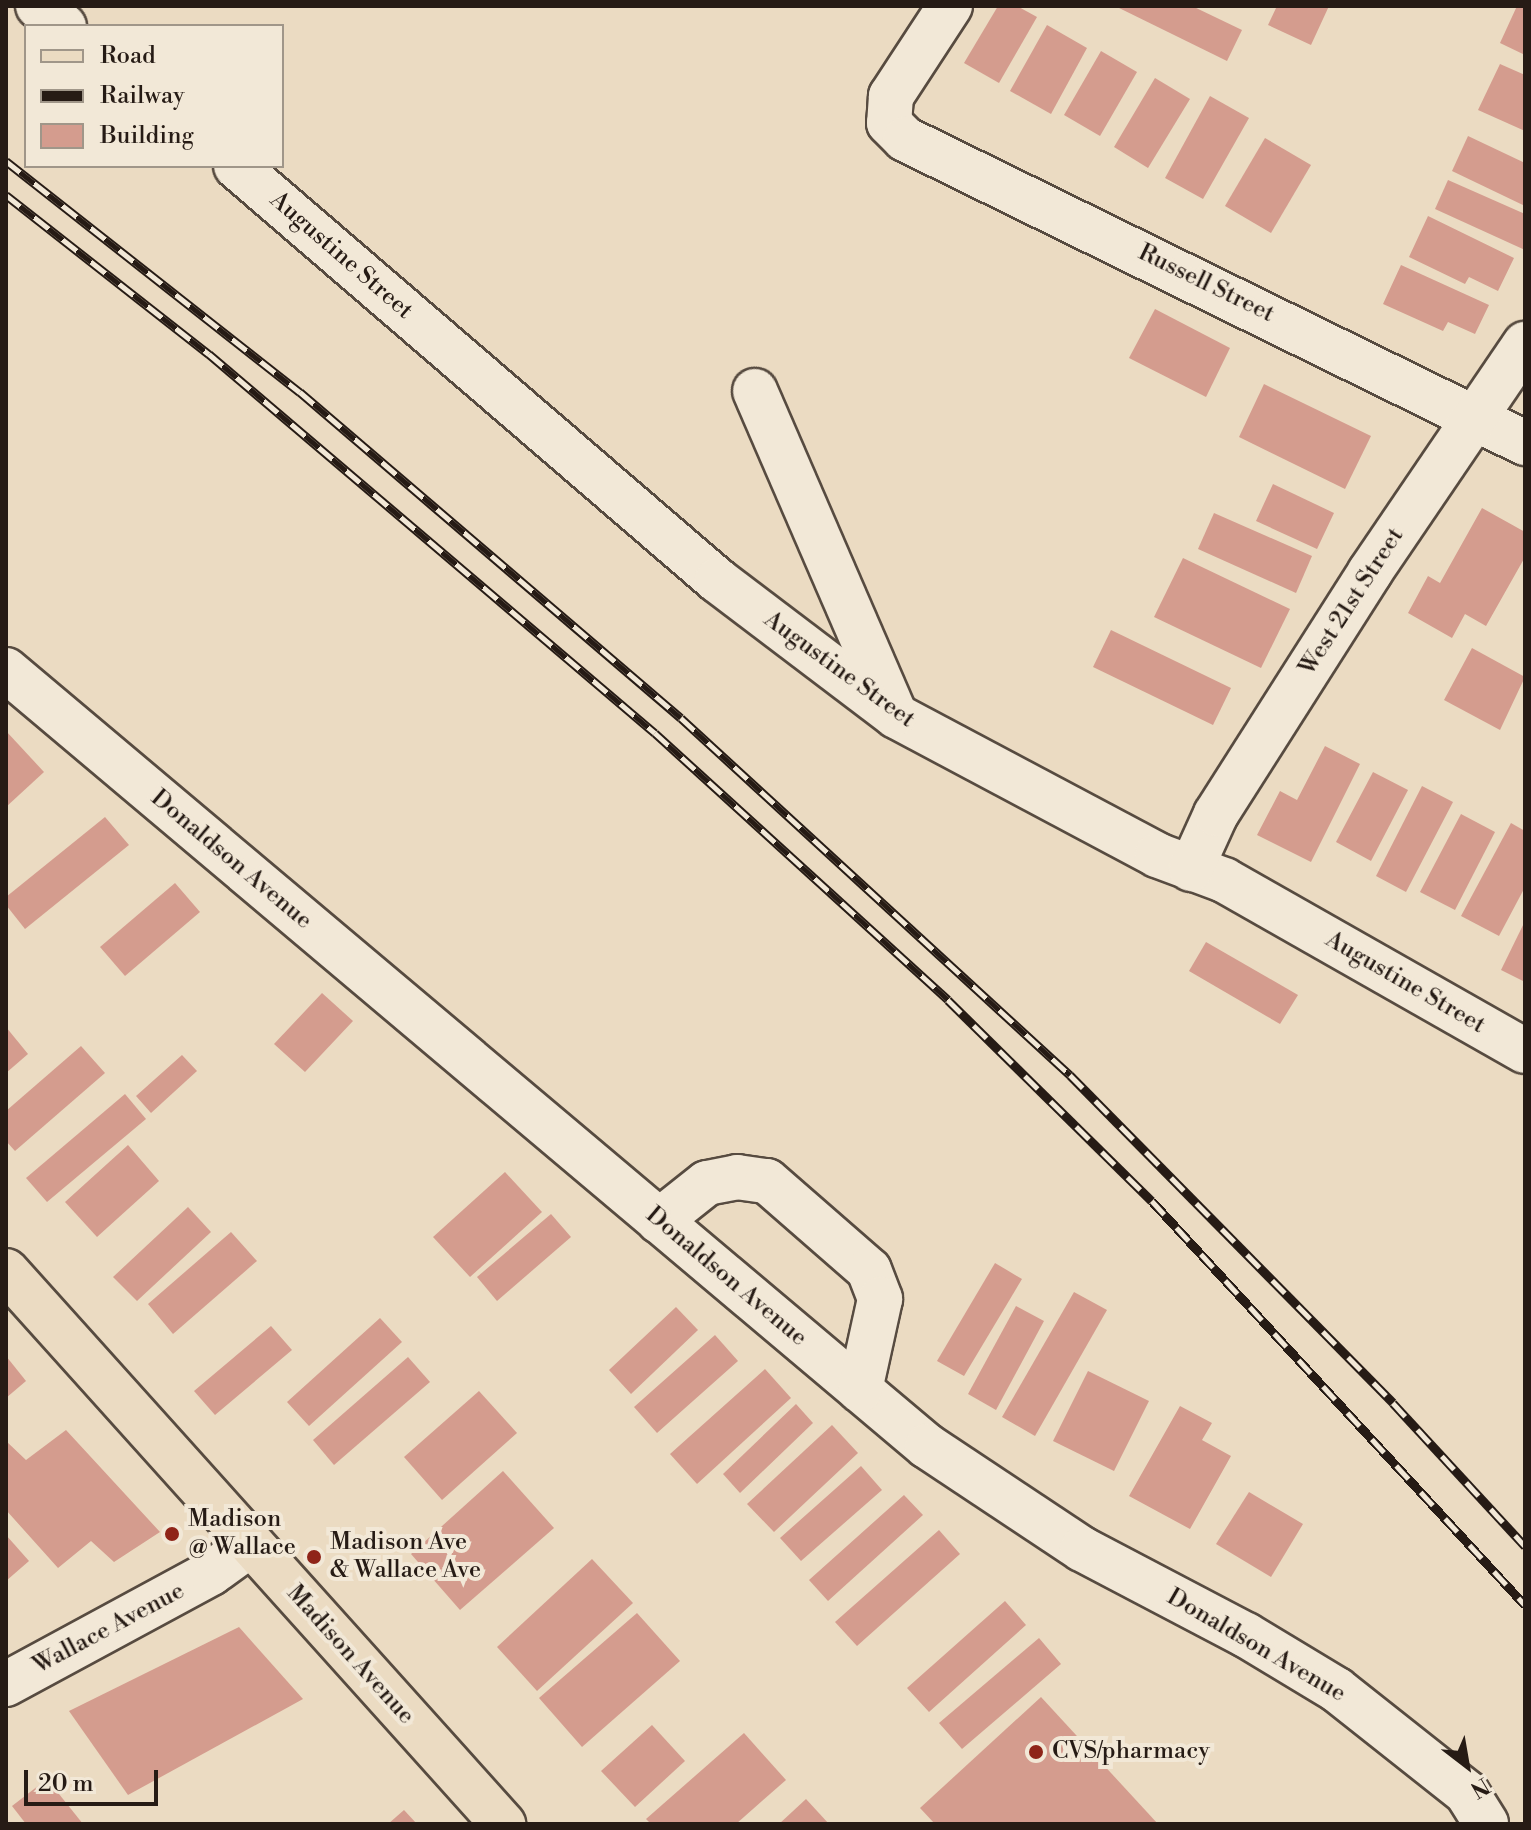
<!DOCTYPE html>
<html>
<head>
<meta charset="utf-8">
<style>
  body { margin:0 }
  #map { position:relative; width:1531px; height:1830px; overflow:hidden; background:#ebdbc2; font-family:"Libre Bodoni",serif }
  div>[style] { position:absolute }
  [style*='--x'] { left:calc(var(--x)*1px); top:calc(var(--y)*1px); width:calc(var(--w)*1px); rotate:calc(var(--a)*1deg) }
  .building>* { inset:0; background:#d49c8e }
  .roads { filter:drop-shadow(2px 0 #574b40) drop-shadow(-2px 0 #574b40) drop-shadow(0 2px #574b40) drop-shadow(0 -2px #574b40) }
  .minor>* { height:44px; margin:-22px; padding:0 22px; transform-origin:22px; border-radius:22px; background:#f2e8d7 }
  .major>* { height:44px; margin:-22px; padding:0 22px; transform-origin:22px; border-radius:22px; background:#ebdbc2 }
  .rail>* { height:9px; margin-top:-4.5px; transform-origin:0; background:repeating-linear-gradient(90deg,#f2e8d7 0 18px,#261b15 0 36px); box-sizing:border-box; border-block:2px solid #261b15 }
  .dots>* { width:22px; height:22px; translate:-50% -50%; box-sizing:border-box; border:4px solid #f2e8d7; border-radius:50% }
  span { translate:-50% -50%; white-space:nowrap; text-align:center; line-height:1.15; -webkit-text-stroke:8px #f2e8d7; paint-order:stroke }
  .street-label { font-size:24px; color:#261b15 }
  .poi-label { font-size:24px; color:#261b15 }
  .left { translate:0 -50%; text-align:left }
  .frame { position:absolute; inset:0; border:8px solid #261b15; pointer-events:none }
  .legend { position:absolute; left:24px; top:24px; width:260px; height:144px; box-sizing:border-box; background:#f2e8d7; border:2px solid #a09689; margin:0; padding:10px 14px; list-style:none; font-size:24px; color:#261b15 }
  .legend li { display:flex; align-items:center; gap:16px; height:40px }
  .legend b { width:40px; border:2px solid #a09689 }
  .north { position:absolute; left:1427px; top:1726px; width:80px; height:80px; -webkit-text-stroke:6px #f2e8d7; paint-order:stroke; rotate:149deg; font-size:22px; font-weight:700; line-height:32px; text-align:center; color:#261b15 }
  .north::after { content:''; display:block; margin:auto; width:28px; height:36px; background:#261b15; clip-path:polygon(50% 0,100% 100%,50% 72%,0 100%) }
  .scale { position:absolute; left:24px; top:1770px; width:134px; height:36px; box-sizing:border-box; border:4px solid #261b15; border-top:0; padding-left:10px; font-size:24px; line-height:28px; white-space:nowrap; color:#261b15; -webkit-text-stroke:6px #f2e8d7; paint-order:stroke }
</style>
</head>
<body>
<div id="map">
  <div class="building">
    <div style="clip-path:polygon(998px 6px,1017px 6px,1037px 17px,999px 83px,964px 63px)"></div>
    <div style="clip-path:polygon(1115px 6px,1192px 6px,1242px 30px,1227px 61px)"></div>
    <div style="clip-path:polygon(1277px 6px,1329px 6px,1311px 45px,1268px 25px)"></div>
    <div style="clip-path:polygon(1517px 6px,1525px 8px,1525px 55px,1500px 43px)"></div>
    <div style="clip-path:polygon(1047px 25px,1087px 48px,1051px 114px,1010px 91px)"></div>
    <div style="clip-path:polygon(1101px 51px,1137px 72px,1100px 136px,1064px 115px)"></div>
    <div style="clip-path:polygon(1500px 64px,1525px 75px,1525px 131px,1478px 110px)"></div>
    <div style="clip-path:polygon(1155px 78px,1190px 99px,1148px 168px,1114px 147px)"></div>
    <div style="clip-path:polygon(1210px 96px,1249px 118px,1203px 199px,1165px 178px)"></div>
    <div style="clip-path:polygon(1468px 136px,1525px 163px,1525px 206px,1452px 171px)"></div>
    <div style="clip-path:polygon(1265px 138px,1311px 165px,1271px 233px,1225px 206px)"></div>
    <div style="clip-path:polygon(1448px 180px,1525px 214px,1525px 250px,1435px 209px)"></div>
    <div style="clip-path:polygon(1428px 216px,1514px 258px,1498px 291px,1469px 277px,1465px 284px,1409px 257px)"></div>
    <div style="clip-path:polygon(1401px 265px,1489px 305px,1475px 334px,1448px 322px,1443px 331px,1383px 304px)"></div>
    <div style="clip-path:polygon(1155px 309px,1230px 348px,1206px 397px,1129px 358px)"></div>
    <div style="clip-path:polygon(1264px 384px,1371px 436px,1345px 489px,1239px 437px)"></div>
    <div style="clip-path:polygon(1273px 484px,1334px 513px,1317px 549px,1256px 521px)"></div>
    <div style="clip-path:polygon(1482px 508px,1525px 532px,1525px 557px,1486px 626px,1465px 614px,1452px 638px,1408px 613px,1428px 576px,1440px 583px)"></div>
    <div style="clip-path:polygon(1214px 513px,1312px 556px,1296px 593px,1198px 549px)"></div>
    <div style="clip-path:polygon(1183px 558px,1290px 609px,1261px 668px,1154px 617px)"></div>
    <div style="clip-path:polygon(1111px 630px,1231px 688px,1213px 725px,1093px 667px)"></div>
    <div style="clip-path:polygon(1472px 648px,1525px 677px,1500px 730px,1444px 700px)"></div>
    <div style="clip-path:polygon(6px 731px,44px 772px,6px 807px)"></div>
    <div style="clip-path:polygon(1325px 746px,1360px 764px,1311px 862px,1257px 835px,1280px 791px,1297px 800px)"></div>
    <div style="clip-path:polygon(1373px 772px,1408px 790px,1371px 861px,1336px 842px)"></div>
    <div style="clip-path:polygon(1422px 786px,1453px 802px,1406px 892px,1376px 876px)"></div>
    <div style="clip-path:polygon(1461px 814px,1495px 832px,1455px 910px,1420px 892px)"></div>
    <div style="clip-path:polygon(105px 817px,129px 845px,25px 929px,6px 905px,6px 897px)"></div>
    <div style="clip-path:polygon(1511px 823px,1525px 831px,1525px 887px,1499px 936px,1461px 916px)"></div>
    <div style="clip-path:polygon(175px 883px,200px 912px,125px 976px,100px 947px)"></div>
    <div style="clip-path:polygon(1525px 921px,1525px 982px,1501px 970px)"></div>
    <div style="clip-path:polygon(1206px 942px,1298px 995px,1280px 1024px,1189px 971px)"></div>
    <div style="clip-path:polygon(322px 993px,353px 1021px,305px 1072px,274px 1044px)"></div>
    <div style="clip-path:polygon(6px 1027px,28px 1054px,6px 1073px)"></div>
    <div style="clip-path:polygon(81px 1046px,105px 1073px,15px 1151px,6px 1141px,6px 1111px)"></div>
    <div style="clip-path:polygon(182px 1055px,197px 1071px,151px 1113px,136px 1096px)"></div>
    <div style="clip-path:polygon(125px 1094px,146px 1119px,47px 1202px,26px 1178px)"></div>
    <div style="clip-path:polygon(128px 1145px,159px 1181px,97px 1237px,65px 1202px)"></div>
    <div style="clip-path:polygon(505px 1172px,542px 1212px,470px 1277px,433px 1237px)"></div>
    <div style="clip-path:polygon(188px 1207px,211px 1232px,137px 1301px,113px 1277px)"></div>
    <div style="clip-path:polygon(551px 1214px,571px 1237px,497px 1301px,477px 1277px)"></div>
    <div style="clip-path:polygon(231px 1232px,257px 1261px,173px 1334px,148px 1304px)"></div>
    <div style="clip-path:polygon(995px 1263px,1022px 1279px,964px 1376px,937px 1361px)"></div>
    <div style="clip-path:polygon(1074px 1292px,1107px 1310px,1035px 1436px,1002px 1417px)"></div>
    <div style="clip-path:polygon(1016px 1306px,1044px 1321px,996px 1410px,968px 1394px)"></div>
    <div style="clip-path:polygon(676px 1307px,698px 1330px,631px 1394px,609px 1370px)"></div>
    <div style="clip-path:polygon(380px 1318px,402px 1342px,309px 1426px,287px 1402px)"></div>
    <div style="clip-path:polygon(271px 1326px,292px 1350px,215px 1415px,194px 1391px)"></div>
    <div style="clip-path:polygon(715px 1335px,738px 1361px,657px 1433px,634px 1407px)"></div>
    <div style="clip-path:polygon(6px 1356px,26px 1381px,6px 1398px)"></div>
    <div style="clip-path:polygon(408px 1357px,430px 1382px,334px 1465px,313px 1440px)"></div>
    <div style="clip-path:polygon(765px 1369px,791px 1398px,697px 1484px,670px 1454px)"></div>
    <div style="clip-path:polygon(1088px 1371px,1149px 1401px,1114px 1471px,1053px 1441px)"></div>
    <div style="clip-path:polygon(479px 1391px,517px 1433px,442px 1500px,404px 1457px)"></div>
    <div style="clip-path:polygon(796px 1404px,813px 1423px,740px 1493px,723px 1474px)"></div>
    <div style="clip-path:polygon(1180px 1406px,1212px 1423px,1202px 1440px,1231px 1456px,1190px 1529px,1129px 1496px)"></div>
    <div style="clip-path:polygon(832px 1425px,858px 1453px,774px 1532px,747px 1504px)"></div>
    <div style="clip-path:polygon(66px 1430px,160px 1532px,114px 1562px,91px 1541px,58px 1568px,6px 1510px,6px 1441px,26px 1460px)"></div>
    <div style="clip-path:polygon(861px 1466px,882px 1490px,801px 1561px,780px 1538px)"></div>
    <div style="clip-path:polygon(503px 1471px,554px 1528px,460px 1610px,411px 1554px)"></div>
    <div style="clip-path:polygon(1249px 1492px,1303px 1524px,1271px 1577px,1216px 1544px)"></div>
    <div style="clip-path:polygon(904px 1495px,923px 1515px,828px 1601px,809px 1580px)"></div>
    <div style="clip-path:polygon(939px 1530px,960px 1554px,857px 1646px,835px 1622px)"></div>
    <div style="clip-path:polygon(6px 1535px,29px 1561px,6px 1581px)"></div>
    <div style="clip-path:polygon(592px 1559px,633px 1603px,537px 1691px,497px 1647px)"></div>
    <div style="clip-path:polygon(1005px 1601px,1026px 1625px,929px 1712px,907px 1688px)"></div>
    <div style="clip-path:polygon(637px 1613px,680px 1661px,582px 1747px,539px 1698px)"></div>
    <div style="clip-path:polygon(239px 1627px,303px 1699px,128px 1795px,69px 1711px)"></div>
    <div style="clip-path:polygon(1039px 1638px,1061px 1664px,962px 1749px,939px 1723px)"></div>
    <div style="clip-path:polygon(1041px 1697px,1158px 1824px,935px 1824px,920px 1808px)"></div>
    <div style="clip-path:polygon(652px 1725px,685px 1761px,635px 1807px,601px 1771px)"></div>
    <div style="clip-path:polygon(744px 1733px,786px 1780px,736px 1824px,651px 1824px,646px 1819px)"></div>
    <div style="clip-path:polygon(47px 1779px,83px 1824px,26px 1824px,12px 1806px)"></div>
    <div style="clip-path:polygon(806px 1799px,829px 1824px,779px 1824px)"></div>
    <div style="clip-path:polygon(404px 1810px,417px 1824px,388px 1824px)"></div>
  </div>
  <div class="roads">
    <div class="minor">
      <div style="--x:38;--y:6;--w:33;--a:38"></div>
      <div style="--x:950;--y:6;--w:108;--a:123.2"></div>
      <div style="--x:891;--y:96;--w:27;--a:94"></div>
      <div style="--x:889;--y:123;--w:23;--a:45"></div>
      <div style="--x:905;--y:139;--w:691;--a:26.12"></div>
      <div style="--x:236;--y:166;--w:635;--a:40.72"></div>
      <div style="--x:717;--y:580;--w:225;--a:37.2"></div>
      <div style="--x:896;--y:716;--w:296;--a:28"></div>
      <div style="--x:1157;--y:855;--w:72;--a:20.5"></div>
      <div style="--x:1224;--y:880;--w:346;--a:29.6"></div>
      <div style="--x:755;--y:391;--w:352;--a:66.6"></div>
      <div style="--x:6;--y:670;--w:1204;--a:40.12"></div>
      <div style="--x:927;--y:1446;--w:186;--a:33.6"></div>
      <div style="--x:1082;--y:1549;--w:185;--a:27.7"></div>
      <div style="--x:1246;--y:1635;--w:106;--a:31.1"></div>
      <div style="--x:1337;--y:1690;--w:166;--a:38.4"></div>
      <div style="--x:1467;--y:1793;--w:36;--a:58"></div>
      <div style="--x:1191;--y:869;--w:60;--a:-65.6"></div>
      <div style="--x:1216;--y:814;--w:287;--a:-57.5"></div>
      <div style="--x:1370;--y:572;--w:276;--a:-55.8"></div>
      <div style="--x:659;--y:1221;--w:61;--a:-38.4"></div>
      <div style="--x:707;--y:1183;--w:31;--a:-11"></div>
      <div style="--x:737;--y:1177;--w:30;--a:8"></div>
      <div style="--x:767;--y:1181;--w:135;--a:41.1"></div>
      <div style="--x:869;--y:1270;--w:31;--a:69"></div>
      <div style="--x:880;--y:1299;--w:93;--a:102.4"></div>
      <div style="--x:6;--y:1684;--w:233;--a:-28.4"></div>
      <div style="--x:211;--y:1573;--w:48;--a:-35.7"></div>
    </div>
    <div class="major">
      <div style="--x:6;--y:1271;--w:744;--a:48.05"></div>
    </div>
  </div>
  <div class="rail">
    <div style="--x:6;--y:161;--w:374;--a:38.2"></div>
    <div style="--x:300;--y:392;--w:501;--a:40.55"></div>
    <div style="--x:681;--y:718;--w:528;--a:42.54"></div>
    <div style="--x:1070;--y:1075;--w:460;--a:45.4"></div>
    <div style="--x:1393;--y:1403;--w:195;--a:47.3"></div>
    <div style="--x:6;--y:195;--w:258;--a:38.1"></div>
    <div style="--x:209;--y:354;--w:585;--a:40.36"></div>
    <div style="--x:655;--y:733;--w:396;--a:42.3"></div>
    <div style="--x:948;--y:1000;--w:286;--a:44.6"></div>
    <div style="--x:1152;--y:1201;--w:550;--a:47.28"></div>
  </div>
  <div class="dots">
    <div style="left:172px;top:1534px;background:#8f2418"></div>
    <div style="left:314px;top:1557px;background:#8f2418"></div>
    <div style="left:1036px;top:1752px;background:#8f2418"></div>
  </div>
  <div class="street-label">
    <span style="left:341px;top:256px;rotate:41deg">Augustine Street</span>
    <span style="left:1206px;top:284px;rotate:26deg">Russell Street</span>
    <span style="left:1352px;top:602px;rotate:-57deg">West 21st Street</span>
    <span style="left:839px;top:670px;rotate:36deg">Augustine Street</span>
    <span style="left:231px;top:860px;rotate:40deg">Donaldson Avenue</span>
    <span style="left:1405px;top:983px;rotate:30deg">Augustine Street</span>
    <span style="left:726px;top:1277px;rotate:40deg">Donaldson Avenue</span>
    <span style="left:109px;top:1629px;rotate:-28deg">Wallace Avenue</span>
    <span style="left:1256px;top:1646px;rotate:30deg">Donaldson Avenue</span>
    <span style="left:350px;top:1655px;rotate:48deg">Madison Avenue</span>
  </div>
  <div class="poi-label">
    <span class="left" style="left:188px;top:1534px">Madison<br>@ Wallace</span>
    <span class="left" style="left:330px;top:1557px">Madison Ave<br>&amp; Wallace Ave</span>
    <span class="left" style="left:1052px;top:1752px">CVS/pharmacy</span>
  </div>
  <div class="frame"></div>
  <ul class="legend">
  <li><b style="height:10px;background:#ebdbc2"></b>Road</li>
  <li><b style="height:10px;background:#261b15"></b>Railway</li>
  <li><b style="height:22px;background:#d49c8e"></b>Building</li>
  </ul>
  <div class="north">N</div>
  <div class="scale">20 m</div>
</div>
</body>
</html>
